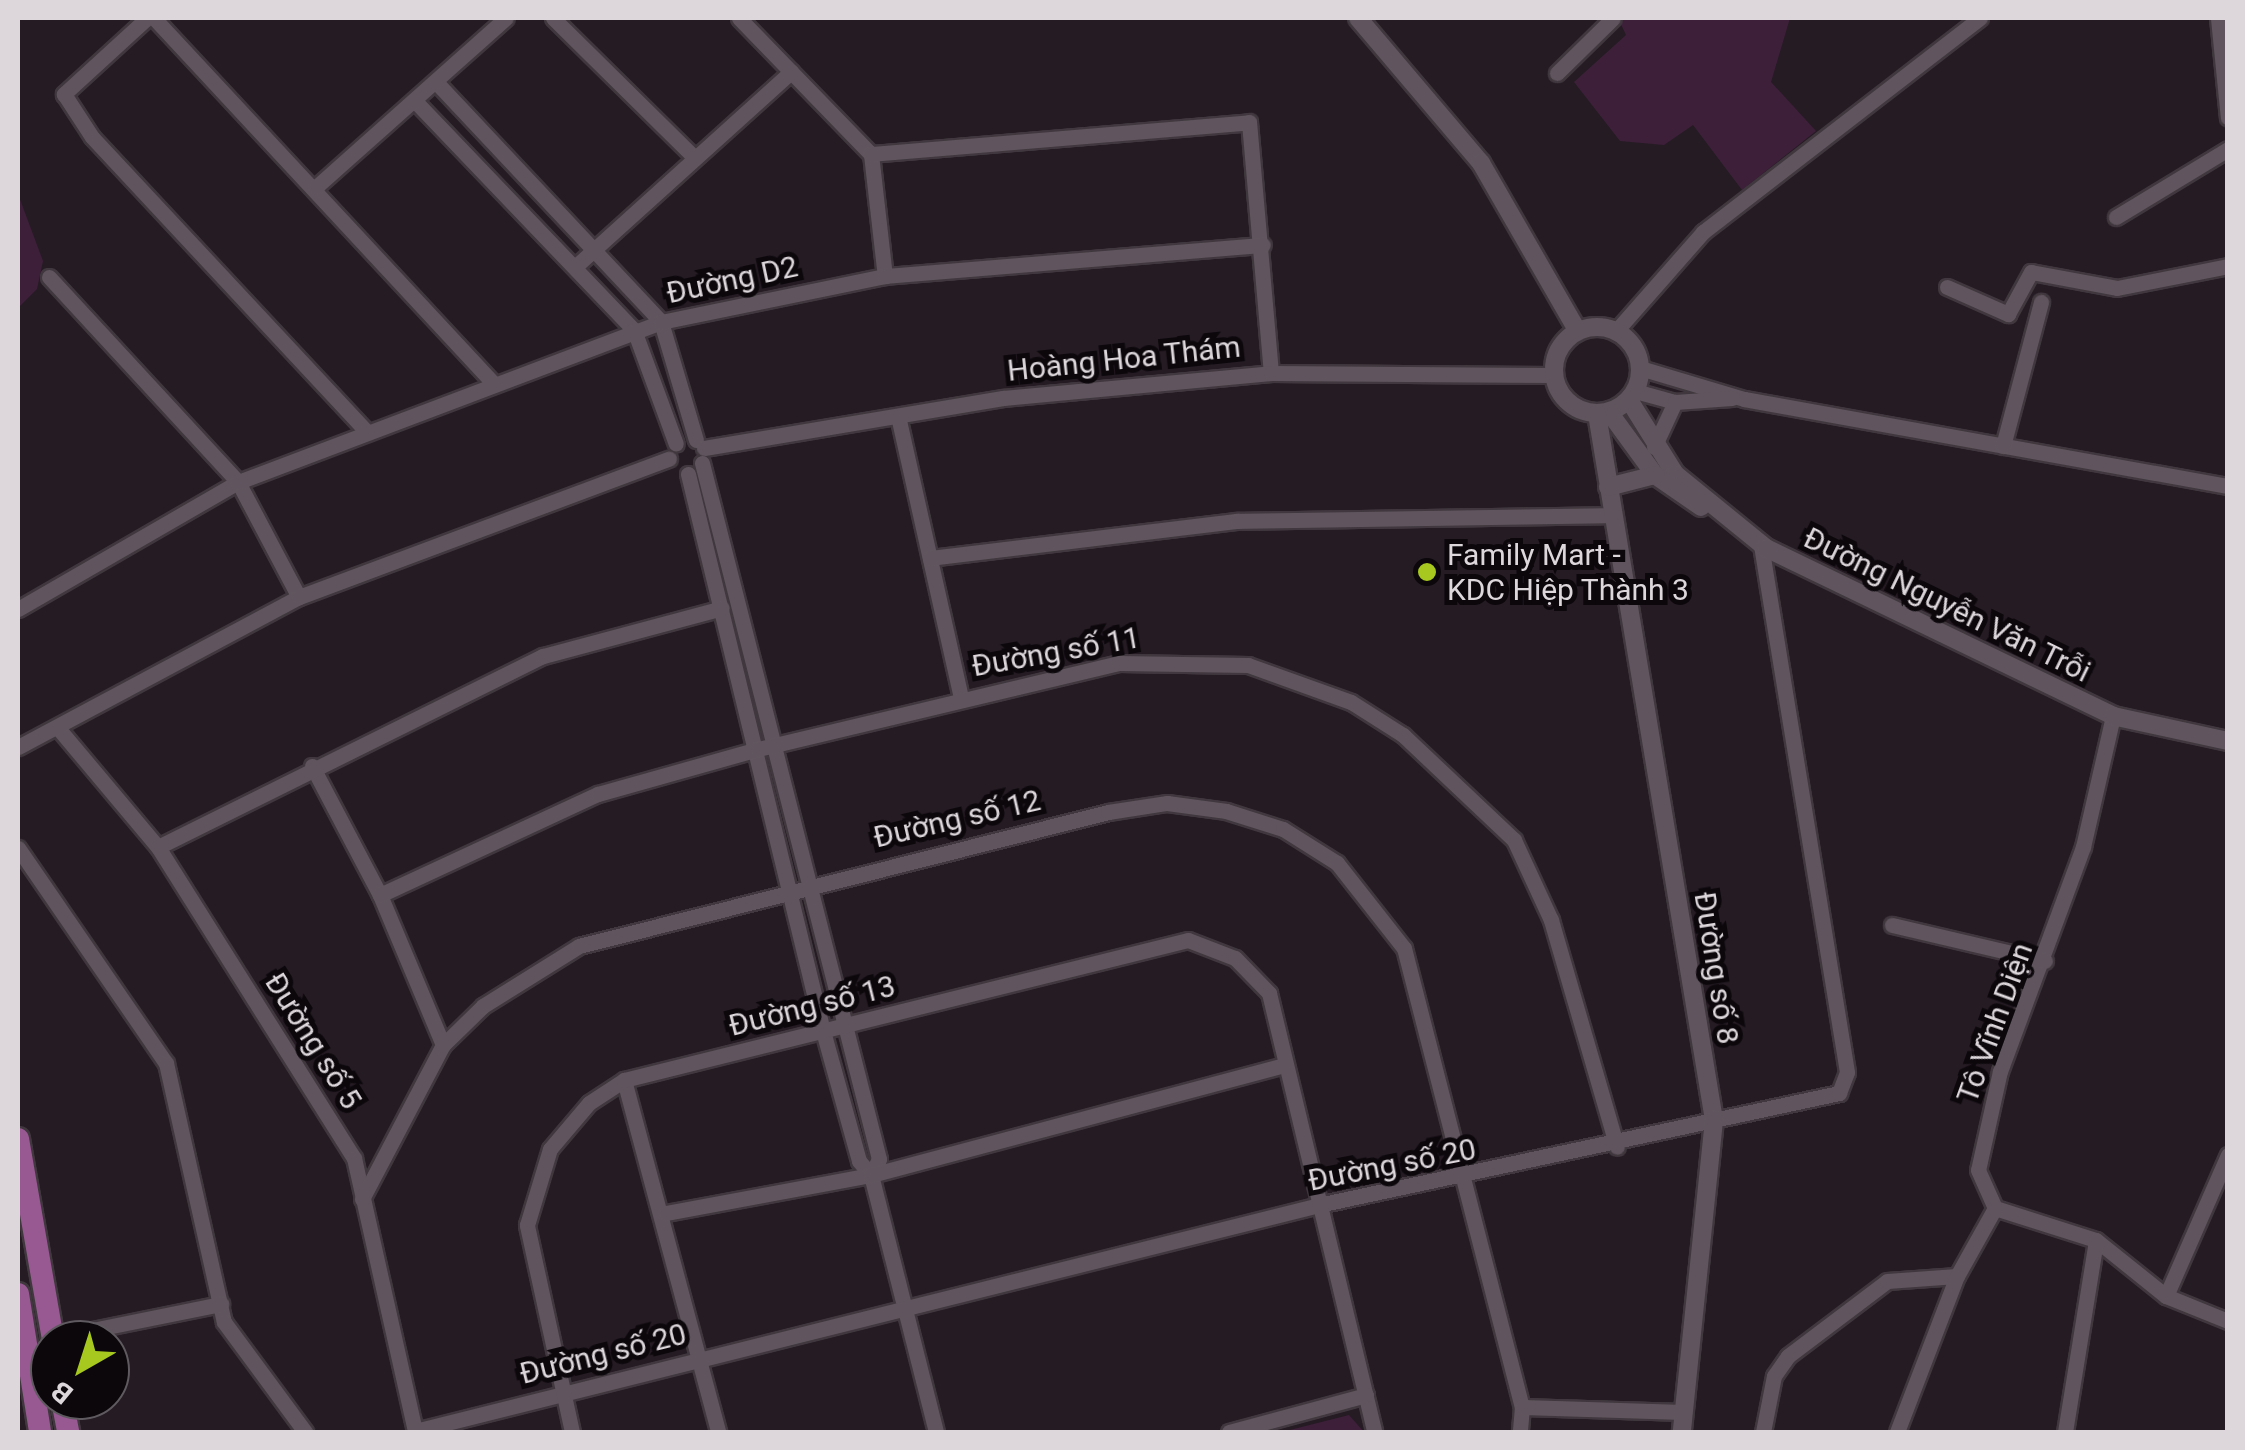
<!DOCTYPE html>
<html>
<head>
<meta charset="utf-8">
<style>
  body { margin:0 }
  #map { position:relative; width:2245px; height:1450px; overflow:hidden; background:#251b23; font-family:Roboto,sans-serif }
  div>[style] { position:absolute }
  [style*='--x'] { left:calc(var(--x)*1px); top:calc(var(--y)*1px); width:calc(var(--w)*1px); rotate:calc(var(--a)*1deg) }
  .green>* { inset:0; background:#3d1f3a }
  .roads { filter:drop-shadow(2px 0 #40383e) drop-shadow(-2px 0 #40383e) drop-shadow(0 2px #40383e) drop-shadow(0 -2px #40383e) }
  .minor>* { height:15px; margin:-7.5px; padding:0 7.5px; transform-origin:7.5px; border-radius:7.5px; background:#60555e }
  .tertiary>* { height:18px; margin:-9px; padding:0 9px; transform-origin:9px; border-radius:9px; background:#60555e }
  .tertiary>.ring { margin:-9px; padding:0; box-sizing:content-box; background:none; border:18px solid #60555e; border-radius:50% }
  .primary>* { height:22px; margin:-11px; padding:0 11px; transform-origin:11px; border-radius:11px; background:#985992 }
  .dots>* { width:28px; height:28px; translate:-50% -50%; box-sizing:border-box; border:5px solid #0b070b; border-radius:50% }
  span { translate:-50% -50%; white-space:nowrap; text-align:center; line-height:1.15; -webkit-text-stroke:10px #0b070b; paint-order:stroke }
  .street-label { font-size:30px; color:#ddd7dc }
  .poi-label { font-size:30px; color:#ddd7dc }
  .left { translate:0 -50%; text-align:left }
  .frame { position:absolute; inset:0; border:20px solid #ddd7dc; pointer-events:none }
  .north { position:absolute; left:30px; top:1320px; width:100px; height:100px; box-sizing:border-box; background:#0b070b; border:2px solid #5f5a5f; border-radius:50%; rotate:219deg; font-size:28px; font-weight:700; line-height:40px; text-align:center; color:#ddd7dc }
  .north::after { content:''; display:block; margin:auto; width:35px; height:45px; background:#a7c81f; clip-path:polygon(50% 0,100% 100%,50% 72%,0 100%) }
</style>
</head>
<body>
<div id="map">
  <div class="green">
    <div style="clip-path:polygon(1618px 18px,1790px 18px,1771px 82px,1816px 131px,1742px 190px,1693px 125px,1664px 145px,1620px 141px,1574px 82px,1626px 35px)"></div>
    <div style="clip-path:polygon(18px 194px,43px 261px,37px 289px,18px 308px)"></div>
    <div style="clip-path:polygon(1349px 1415px,1364px 1432px,1282px 1432px)"></div>
  </div>
  <div class="roads">
    <div class="minor">
      <div style="--x:147;--y:18;--w:113;--a:137.5"></div>
      <div style="--x:64;--y:94;--w:51;--a:56.9"></div>
      <div style="--x:92;--y:137;--w:400;--a:47"></div>
      <div style="--x:154;--y:18;--w:497;--a:47.1"></div>
      <div style="--x:553;--y:18;--w:199;--a:44.6"></div>
      <div style="--x:739;--y:18;--w:190;--a:45.9"></div>
      <div style="--x:871;--y:154;--w:123;--a:83.5"></div>
      <div style="--x:2218;--y:18;--w:100;--a:84.3"></div>
      <div style="--x:1557;--y:73;--w:78;--a:-44.5"></div>
      <div style="--x:436;--y:82;--w:329;--a:46.8"></div>
      <div style="--x:661;--y:322;--w:123;--a:73.5"></div>
      <div style="--x:415;--y:101;--w:317;--a:46.3"></div>
      <div style="--x:634;--y:330;--w:121;--a:69.8"></div>
      <div style="--x:871;--y:154;--w:379;--a:-4.8"></div>
      <div style="--x:1249;--y:122;--w:252;--a:85"></div>
      <div style="--x:316;--y:187;--w:254;--a:-41.7"></div>
      <div style="--x:2116;--y:217;--w:131;--a:-31.3"></div>
      <div style="--x:576;--y:266;--w:290;--a:-42.1"></div>
      <div style="--x:49;--y:277;--w:279;--a:47.3"></div>
      <div style="--x:238;--y:482;--w:130;--a:62.1"></div>
      <div style="--x:1947;--y:287;--w:67;--a:23.9"></div>
      <div style="--x:2008;--y:314;--w:48;--a:-61.3"></div>
      <div style="--x:2031;--y:272;--w:87;--a:10.5"></div>
      <div style="--x:2117;--y:288;--w:113;--a:-11.2"></div>
      <div style="--x:1616;--y:331;--w:132;--a:-48.7"></div>
      <div style="--x:1703;--y:232;--w:350;--a:-37.7"></div>
      <div style="--x:1640;--y:368;--w:109;--a:16.6"></div>
      <div style="--x:1744;--y:399;--w:492;--a:10.2"></div>
      <div style="--x:1635;--y:391;--w:41;--a:15.4"></div>
      <div style="--x:1675;--y:402;--w:57;--a:-4"></div>
      <div style="--x:898;--y:416;--w:288;--a:77.4"></div>
      <div style="--x:2003;--y:446;--w:149;--a:-75.2"></div>
      <div style="--x:1654;--y:447;--w:50;--a:-65"></div>
      <div style="--x:704;--y:448;--w:303;--a:-9.5"></div>
      <div style="--x:1003;--y:398;--w:269;--a:-5.3"></div>
      <div style="--x:1271;--y:373;--w:282;--a:0.4"></div>
      <div style="--x:702;--y:463;--w:718;--a:75.73"></div>
      <div style="--x:879;--y:1159;--w:18;--a:117"></div>
      <div style="--x:688;--y:474;--w:573;--a:76.38"></div>
      <div style="--x:823;--y:1031;--w:135;--a:74.5"></div>
      <div style="--x:859;--y:1161;--w:18;--a:49"></div>
      <div style="--x:871;--y:1175;--w:265;--a:75.8"></div>
      <div style="--x:930;--y:558;--w:309;--a:-6.9"></div>
      <div style="--x:1237;--y:521;--w:377;--a:-0.9"></div>
      <div style="--x:18;--y:609;--w:254;--a:-30"></div>
      <div style="--x:238;--y:482;--w:452;--a:-20.7"></div>
      <div style="--x:661;--y:322;--w:229;--a:-11.6"></div>
      <div style="--x:885;--y:276;--w:379;--a:-4.7"></div>
      <div style="--x:2113;--y:716;--w:134;--a:102.9"></div>
      <div style="--x:2083;--y:847;--w:239;--a:110.3"></div>
      <div style="--x:2000;--y:1071;--w:101;--a:102.5"></div>
      <div style="--x:1978;--y:1170;--w:42;--a:65.9"></div>
      <div style="--x:1995;--y:1208;--w:106;--a:17.6"></div>
      <div style="--x:2096;--y:1240;--w:90;--a:38.7"></div>
      <div style="--x:2166;--y:1296;--w:67;--a:22"></div>
      <div style="--x:58;--y:728;--w:155;--a:50"></div>
      <div style="--x:158;--y:847;--w:368;--a:57.8"></div>
      <div style="--x:354;--y:1158;--w:281;--a:77.4"></div>
      <div style="--x:18;--y:747;--w:319;--a:-28.1"></div>
      <div style="--x:299;--y:597;--w:395;--a:-20.5"></div>
      <div style="--x:312;--y:766;--w:146;--a:62.2"></div>
      <div style="--x:380;--y:895;--w:163;--a:67.2"></div>
      <div style="--x:158;--y:847;--w:430;--a:-26.4"></div>
      <div style="--x:543;--y:656;--w:185;--a:-15"></div>
      <div style="--x:18;--y:848;--w:261;--a:55.5"></div>
      <div style="--x:166;--y:1063;--w:265;--a:77.4"></div>
      <div style="--x:224;--y:1322;--w:137;--a:53.6"></div>
      <div style="--x:380;--y:895;--w:240;--a:-24.9"></div>
      <div style="--x:598;--y:794;--w:166;--a:-15.7"></div>
      <div style="--x:758;--y:749;--w:371;--a:-13.4"></div>
      <div style="--x:1119;--y:663;--w:129;--a:0.9"></div>
      <div style="--x:1248;--y:665;--w:109;--a:19.8"></div>
      <div style="--x:1351;--y:702;--w:62;--a:32.4"></div>
      <div style="--x:1403;--y:735;--w:153;--a:43.4"></div>
      <div style="--x:1514;--y:840;--w:88;--a:65.2"></div>
      <div style="--x:1551;--y:920;--w:236;--a:73.8"></div>
      <div style="--x:1892;--y:925;--w:157;--a:13.2"></div>
      <div style="--x:624;--y:1080;--w:364;--a:75"></div>
      <div style="--x:362;--y:1199;--w:174;--a:-62.3"></div>
      <div style="--x:443;--y:1045;--w:56;--a:-44.3"></div>
      <div style="--x:483;--y:1006;--w:113;--a:-32"></div>
      <div style="--x:579;--y:946;--w:546;--a:-14.21"></div>
      <div style="--x:1108;--y:812;--w:60;--a:-8.7"></div>
      <div style="--x:1167;--y:803;--w:60;--a:7.7"></div>
      <div style="--x:1226;--y:811;--w:60;--a:17.5"></div>
      <div style="--x:1283;--y:829;--w:64;--a:32.2"></div>
      <div style="--x:1337;--y:863;--w:108;--a:51.8"></div>
      <div style="--x:1404;--y:948;--w:474;--a:75.6"></div>
      <div style="--x:1522;--y:1407;--w:25;--a:95"></div>
      <div style="--x:666;--y:1213;--w:208;--a:-10.5"></div>
      <div style="--x:871;--y:1175;--w:426;--a:-14.9"></div>
      <div style="--x:2166;--y:1296;--w:154;--a:-66.3"></div>
      <div style="--x:87;--y:1331;--w:137;--a:-11.4"></div>
      <div style="--x:1522;--y:1407;--w:162;--a:1.8"></div>
      <div style="--x:415;--y:1431;--w:936;--a:-14.04"></div>
      <div style="--x:1323;--y:1204;--w:528;--a:-12.14"></div>
      <div style="--x:1839;--y:1093;--w:22;--a:-69"></div>
      <div style="--x:1847;--y:1072;--w:534;--a:-99.27"></div>
      <div style="--x:572;--y:1432;--w:212;--a:-102.3"></div>
      <div style="--x:527;--y:1225;--w:79;--a:-73.2"></div>
      <div style="--x:550;--y:1149;--w:60;--a:-49.7"></div>
      <div style="--x:589;--y:1103;--w:42;--a:-33.3"></div>
      <div style="--x:624;--y:1080;--w:581;--a:-13.94"></div>
      <div style="--x:1188;--y:940;--w:50;--a:21"></div>
      <div style="--x:1235;--y:958;--w:49;--a:45.8"></div>
      <div style="--x:1269;--y:993;--w:451;--a:76.5"></div>
      <div style="--x:1229;--y:1432;--w:142;--a:-15.1"></div>
      <div style="--x:1763;--y:1432;--w:57;--a:-78.9"></div>
      <div style="--x:1774;--y:1376;--w:24;--a:-55"></div>
      <div style="--x:1788;--y:1356;--w:124;--a:-37.1"></div>
      <div style="--x:1887;--y:1281;--w:70;--a:-4.1"></div>
      <div style="--x:1957;--y:1276;--w:78;--a:-60.8"></div>
      <div style="--x:1897;--y:1432;--w:167;--a:-69"></div>
      <div style="--x:2065;--y:1432;--w:194;--a:-80.8"></div>
    </div>
    <div class="tertiary">
      <div style="--x:1358;--y:18;--w:190;--a:49.7"></div>
      <div style="--x:1481;--y:163;--w:193;--a:60.1"></div>
      <div class="ring" style="left:1554px;top:327px;width:68px;height:68px"></div>
      <div style="--x:1629;--y:400;--w:87;--a:58.1"></div>
      <div style="--x:1675;--y:474;--w:117;--a:39.1"></div>
      <div style="--x:1766;--y:548;--w:386;--a:25.8"></div>
      <div style="--x:2113;--y:716;--w:118;--a:12.3"></div>
      <div style="--x:1609;--y:412;--w:78;--a:53.9"></div>
      <div style="--x:1655;--y:475;--w:56;--a:34.8"></div>
      <div style="--x:1597;--y:414;--w:716;--a:80.59"></div>
      <div style="--x:1714;--y:1120;--w:314;--a:95.9"></div>
      <div style="--x:1608;--y:487;--w:49;--a:-14.3"></div>
    </div>
    <div class="primary">
      <div style="--x:18;--y:1139;--w:204;--a:80.1"></div>
      <div style="--x:18;--y:1294;--w:140;--a:80.9"></div>
      <div style="--x:62;--y:1400;--w:33;--a:79"></div>
    </div>
  </div>
  <div class="dots">
    <div style="left:1427px;top:572px;background:#a7c81f"></div>
  </div>
  <div class="street-label">
    <span style="left:732px;top:280px;rotate:-12deg">Đường D2</span>
    <span style="left:1124px;top:359px;rotate:-6deg">Hoàng Hoa Thám</span>
    <span style="left:1947px;top:605px;rotate:26deg">Đường Nguyễn Văn Trỗi</span>
    <span style="left:1056px;top:652px;rotate:-10deg">Đường số 11</span>
    <span style="left:957px;top:819px;rotate:-13deg">Đường số 12</span>
    <span style="left:1716px;top:968px;rotate:81deg">Đường số 8</span>
    <span style="left:812px;top:1006px;rotate:-14deg">Đường số 13</span>
    <span style="left:1995px;top:1023px;rotate:-70deg">Tô Vĩnh Diện</span>
    <span style="left:313px;top:1041px;rotate:58deg">Đường số 5</span>
    <span style="left:1392px;top:1165px;rotate:-11deg">Đường số 20</span>
    <span style="left:603px;top:1354px;rotate:-14deg">Đường số 20</span>
  </div>
  <div class="poi-label">
    <span class="left" style="left:1447px;top:572px">Family Mart -<br>KDC Hiệp Thành 3</span>
  </div>
  <div class="frame"></div>
  <div class="north">B</div>
</div>
</body>
</html>
